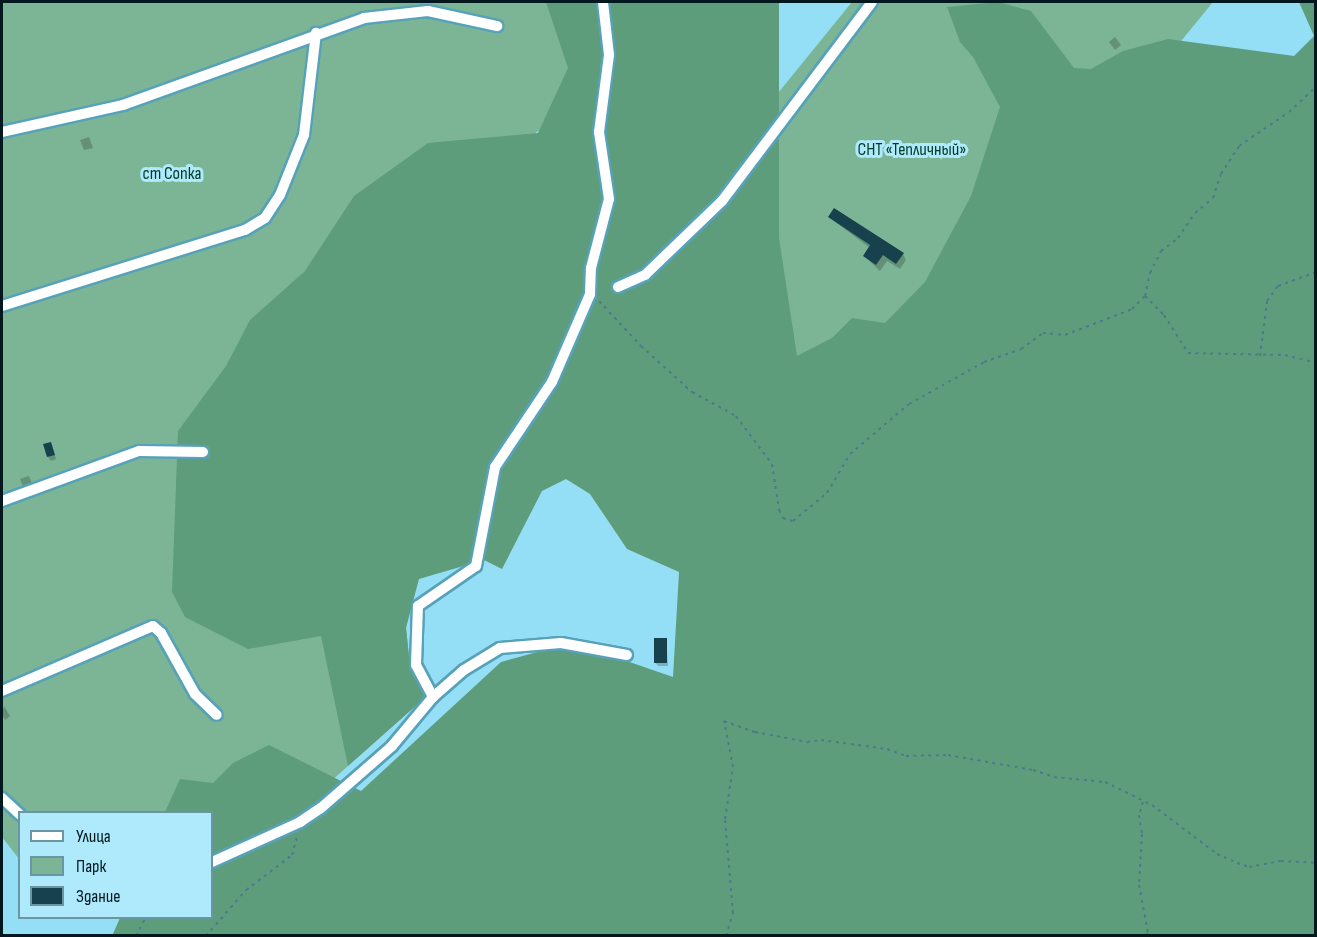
<!DOCTYPE html>
<html>
<head>
<meta charset="utf-8">
<style>
  body { margin:0 }
  #map { position:relative; width:1317px; height:937px; overflow:hidden; background:#94dff6; font-family:"Sofia Sans Condensed",sans-serif }
  div>[style] { position:absolute }
  [style*='--x'] { left:calc(var(--x)*1px); top:calc(var(--y)*1px); width:calc(var(--w)*1px); rotate:calc(var(--a)*1deg) }
  .green>* { inset:0; background:#7cb595 }
  .forest>* { inset:0; background:#5d9d7b }
  .shadow>* { inset:0; background:#0003 }
  .building>* { inset:0; background:#17424d }
  .path>* { height:2px; margin-top:-1px; transform-origin:0; background:repeating-linear-gradient(90deg,#4b7b8a 0 3px,transparent 0 7.5px) }
  .roads { filter:drop-shadow(2px 0 #57a2b8) drop-shadow(-2px 0 #57a2b8) drop-shadow(0 2px #57a2b8) drop-shadow(0 -2px #57a2b8) }
  .minor>* { height:10px; margin:-5px; padding:0 5px; transform-origin:5px; border-radius:5px; background:#fff }
  span { translate:-50% -50%; white-space:nowrap; text-align:center; line-height:1.15; -webkit-text-stroke:6px #afeafc; paint-order:stroke }
  .park-label { font-size:18px; color:#023a23 }
  .frame { position:absolute; inset:0; border:3px solid #02181e; pointer-events:none }
  .legend { position:absolute; left:18px; top:811px; width:195px; height:108px; box-sizing:border-box; background:#afeafc; border:2px solid #6a96a3; margin:0; padding:8px 10px; list-style:none; font-size:18px; color:#02181e }
  .legend li { display:flex; align-items:center; gap:12px; height:30px }
  .legend b { width:30px; border:2px solid #6a96a3 }
</style>
</head>
<body>
<div id="map">
  <div class="green">
    <div style="clip-path:polygon(2px 2px,557px 2px,588px 97px,267px 317px,406px 628px,410px 666px,426px 696px,212px 888px,212px 812px,20px 812px,19px 859px,2px 837px)"></div>
    <div style="clip-path:polygon(852px 2px,1213px 2px,808px 498px,597px 316px)"></div>
  </div>
  <div class="forest">
    <div style="clip-path:polygon(546px 2px,779px 2px,779px 238px,797px 356px,832px 338px,852px 318px,885px 323px,925px 282px,971px 196px,1000px 107px,973px 57px,960px 42px,947px 7px,998px 2px,1031px 11px,1074px 68px,1091px 69px,1123px 51px,1168px 39px,1294px 56px,1314px 36px,1299px 2px,1315px 2px,1315px 935px,112px 936px,120px 918px,212px 918px,212px 812px,165px 812px,180px 779px,213px 783px,233px 763px,269px 745px,361px 791px,501px 662px,552px 648px,615px 657px,673px 677px,679px 572px,627px 549px,590px 494px,566px 479px,542px 491px,502px 569px,484px 560px,419px 579px,406px 628px,410px 666px,427px 696px,348px 766px,321px 636px,248px 649px,185px 617px,172px 592px,178px 431px,226px 366px,250px 320px,305px 271px,354px 196px,428px 143px,538px 133px,568px 68px)"></div>
  </div>
  <div class="shadow">
    <div style="clip-path:polygon(1115px 37px,1121px 45px,1115px 50px,1109px 42px)"></div>
    <div style="clip-path:polygon(89px 137px,93px 148px,84px 150px,80px 140px)"></div>
    <div style="clip-path:polygon(829px 217px,903px 254px,906px 260px,900px 269px,887px 261px,880px 271px,864px 256px,870px 248px)"></div>
    <div style="clip-path:polygon(51px 444px,56px 459px,51px 461px,48px 457px)"></div>
    <div style="clip-path:polygon(29px 476px,33px 486px,24px 489px,20px 479px)"></div>
    <div style="clip-path:polygon(666px 639px,668px 666px,658px 666px,655px 662px)"></div>
    <div style="clip-path:polygon(4px 706px,10px 716px,5px 720px,2px 714px)"></div>
  </div>
  <div class="building">
    <div style="clip-path:polygon(834px 208px,904px 253px,896px 264px,883px 255px,876px 265px,863px 256px,870px 245px,828px 217px)"></div>
    <div style="clip-path:polygon(51px 442px,55px 455px,47px 457px,43px 444px)"></div>
    <div style="clip-path:polygon(654px 638px,667px 638px,667px 663px,654px 663px)"></div>
  </div>
  <div class="path">
    <div style="--x:1145;--y:296;--w:27;--a:45"></div>
    <div style="--x:1164;--y:315;--w:45;--a:57.7"></div>
    <div style="--x:1188;--y:353;--w:97;--a:1.2"></div>
    <div style="--x:1285;--y:355;--w:32;--a:14"></div>
    <div style="--x:599;--y:301;--w:62;--a:47"></div>
    <div style="--x:641;--y:346;--w:69;--a:42"></div>
    <div style="--x:692;--y:392;--w:50;--a:28.6"></div>
    <div style="--x:736;--y:416;--w:60;--a:53.1"></div>
    <div style="--x:772;--y:464;--w:47;--a:81.3"></div>
    <div style="--x:779;--y:510;--w:9;--a:63"></div>
    <div style="--x:783;--y:518;--w:10;--a:17"></div>
    <div style="--x:793;--y:521;--w:44;--a:-39.5"></div>
    <div style="--x:827;--y:493;--w:45;--a:-59.5"></div>
    <div style="--x:850;--y:454;--w:77;--a:-40.3"></div>
    <div style="--x:909;--y:404;--w:86;--a:-29.2"></div>
    <div style="--x:984;--y:362;--w:39;--a:-19"></div>
    <div style="--x:1021;--y:349;--w:27;--a:-36"></div>
    <div style="--x:1043;--y:333;--w:22;--a:5"></div>
    <div style="--x:1065;--y:335;--w:72;--a:-21.2"></div>
    <div style="--x:1132;--y:309;--w:18;--a:-45"></div>
    <div style="--x:1145;--y:296;--w:24;--a:-78"></div>
    <div style="--x:1150;--y:273;--w:25;--a:-63"></div>
    <div style="--x:1161;--y:251;--w:21;--a:-37"></div>
    <div style="--x:1178;--y:238;--w:30;--a:-56"></div>
    <div style="--x:1195;--y:213;--w:23;--a:-40"></div>
    <div style="--x:1213;--y:198;--w:25;--a:-72"></div>
    <div style="--x:1221;--y:174;--w:33;--a:-57"></div>
    <div style="--x:1239;--y:146;--w:60;--a:-34.2"></div>
    <div style="--x:1289;--y:112;--w:37;--a:-43"></div>
    <div style="--x:1260;--y:356;--w:55;--a:-82.7"></div>
    <div style="--x:1267;--y:301;--w:19;--a:-54"></div>
    <div style="--x:1278;--y:286;--w:40;--a:-20.2"></div>
    <div style="--x:1143;--y:802;--w:14;--a:107"></div>
    <div style="--x:1139;--y:815;--w:19;--a:81"></div>
    <div style="--x:1142;--y:834;--w:51;--a:93.4"></div>
    <div style="--x:1139;--y:885;--w:49;--a:79.4"></div>
    <div style="--x:1148;--y:933;--w:4;--a:135"></div>
    <div style="--x:136;--y:936;--w:20;--a:-63"></div>
    <div style="--x:206;--y:936;--w:61;--a:-49"></div>
    <div style="--x:246;--y:890;--w:58;--a:-37.3"></div>
    <div style="--x:292;--y:855;--w:20;--a:-75"></div>
    <div style="--x:726;--y:936;--w:24;--a:-73"></div>
    <div style="--x:733;--y:913;--w:94;--a:-94.9"></div>
    <div style="--x:725;--y:819;--w:53;--a:-81.3"></div>
    <div style="--x:733;--y:767;--w:47;--a:-101.1"></div>
    <div style="--x:724;--y:721;--w:33;--a:20"></div>
    <div style="--x:755;--y:732;--w:53;--a:10.9"></div>
    <div style="--x:807;--y:742;--w:14;--a:-8"></div>
    <div style="--x:821;--y:740;--w:67;--a:7.8"></div>
    <div style="--x:887;--y:749;--w:20;--a:20"></div>
    <div style="--x:906;--y:756;--w:42;--a:-1.4"></div>
    <div style="--x:948;--y:755;--w:86;--a:10"></div>
    <div style="--x:1033;--y:770;--w:22;--a:18"></div>
    <div style="--x:1054;--y:777;--w:51;--a:5.6"></div>
    <div style="--x:1105;--y:782;--w:52;--a:26.1"></div>
    <div style="--x:1152;--y:805;--w:81;--a:37"></div>
    <div style="--x:1217;--y:854;--w:22;--a:24"></div>
    <div style="--x:1237;--y:863;--w:13;--a:18"></div>
    <div style="--x:1249;--y:867;--w:33;--a:-11"></div>
    <div style="--x:1281;--y:861;--w:35;--a:3"></div>
  </div>
  <div class="roads">
    <div class="minor">
      <div style="--x:2;--y:132;--w:124;--a:-12.6"></div>
      <div style="--x:123;--y:105;--w:256;--a:-19.8"></div>
      <div style="--x:364;--y:18;--w:64;--a:-6.2"></div>
      <div style="--x:428;--y:11;--w:71;--a:12.3"></div>
      <div style="--x:618;--y:287;--w:30;--a:-24"></div>
      <div style="--x:645;--y:275;--w:107;--a:-43.9"></div>
      <div style="--x:722;--y:201;--w:249;--a:-53"></div>
      <div style="--x:2;--y:306;--w:255;--a:-17.4"></div>
      <div style="--x:245;--y:230;--w:23;--a:-31"></div>
      <div style="--x:265;--y:218;--w:27;--a:-57"></div>
      <div style="--x:280;--y:195;--w:65;--a:-68.2"></div>
      <div style="--x:304;--y:135;--w:103;--a:-83.3"></div>
      <div style="--x:2;--y:501;--w:146;--a:-20.1"></div>
      <div style="--x:139;--y:451;--w:64;--a:0.9"></div>
      <div style="--x:2;--y:691;--w:164;--a:-23.3"></div>
      <div style="--x:153;--y:626;--w:11;--a:41"></div>
      <div style="--x:161;--y:633;--w:70;--a:60.9"></div>
      <div style="--x:195;--y:694;--w:30;--a:44"></div>
      <div style="--x:433;--y:697;--w:36;--a:-118"></div>
      <div style="--x:416;--y:665;--w:59;--a:-88.1"></div>
      <div style="--x:418;--y:606;--w:70;--a:-34.6"></div>
      <div style="--x:476;--y:566;--w:101;--a:-79.1"></div>
      <div style="--x:495;--y:467;--w:102;--a:-56.2"></div>
      <div style="--x:552;--y:382;--w:96;--a:-66.6"></div>
      <div style="--x:590;--y:294;--w:26;--a:-88"></div>
      <div style="--x:591;--y:268;--w:71;--a:-75.4"></div>
      <div style="--x:609;--y:199;--w:68;--a:-98.5"></div>
      <div style="--x:599;--y:132;--w:78;--a:-82.6"></div>
      <div style="--x:609;--y:55;--w:53;--a:-96.5"></div>
      <div style="--x:2;--y:798;--w:25;--a:43"></div>
      <div style="--x:212;--y:862;--w:97;--a:-24.4"></div>
      <div style="--x:300;--y:822;--w:25;--a:-34"></div>
      <div style="--x:321;--y:808;--w:94;--a:-41.1"></div>
      <div style="--x:392;--y:746;--w:64;--a:-50.1"></div>
      <div style="--x:433;--y:697;--w:41;--a:-41.1"></div>
      <div style="--x:464;--y:670;--w:42;--a:-31.4"></div>
      <div style="--x:500;--y:648;--w:61;--a:-4.7"></div>
      <div style="--x:561;--y:643;--w:67;--a:10.3"></div>
    </div>
  </div>
  <div class="park-label">
    <span style="left:912px;top:150px">СНТ «Тепличный»</span>
    <span style="left:172px;top:174px">ст Сопка</span>
  </div>
  <div class="frame"></div>
  <ul class="legend">
  <li><b style="height:8px;background:#fff"></b>Улица</li>
  <li><b style="height:16px;background:#7cb595"></b>Парк</li>
  <li><b style="height:16px;background:#17424d"></b>Здание</li>
  </ul>
</div>
</body>
</html>
